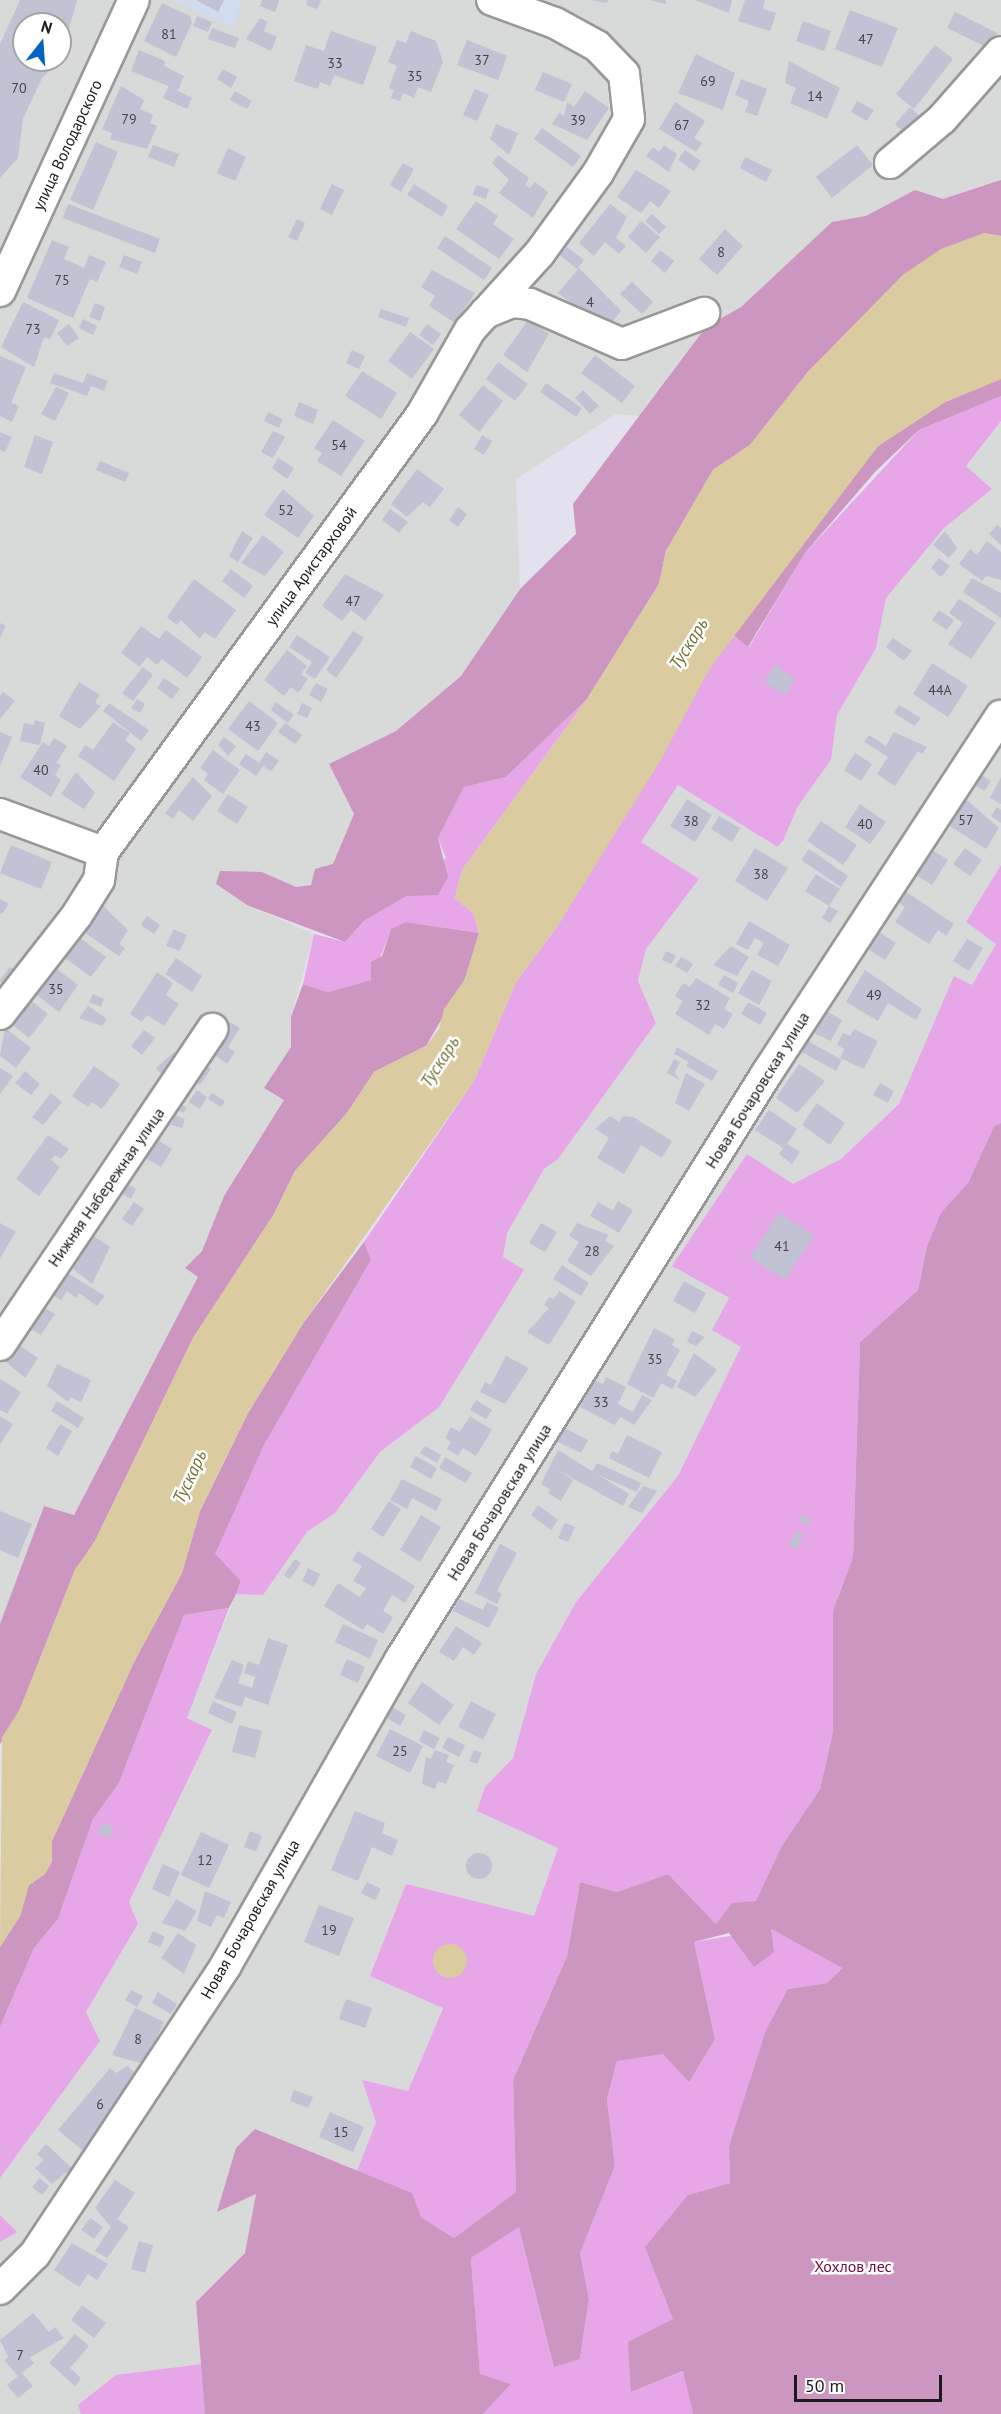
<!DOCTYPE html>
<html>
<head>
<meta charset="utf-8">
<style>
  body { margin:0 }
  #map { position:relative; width:1001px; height:2414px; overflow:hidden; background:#e3e1ed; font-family:"PT Sans",sans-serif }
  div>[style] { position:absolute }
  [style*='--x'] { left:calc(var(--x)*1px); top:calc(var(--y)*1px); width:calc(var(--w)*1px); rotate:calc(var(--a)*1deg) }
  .residential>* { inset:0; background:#d8d9d9 }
  .commercial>* { inset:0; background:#cfddee }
  .grass>* { inset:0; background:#e7a6e7 }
  .forest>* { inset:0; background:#cc96c1 }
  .water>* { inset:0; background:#dbcba1 }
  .round { border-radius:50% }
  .building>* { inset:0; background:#c1c2d3 }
  .roads { filter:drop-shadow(2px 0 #989898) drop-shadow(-2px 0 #989898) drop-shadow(0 2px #989898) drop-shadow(0 -2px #989898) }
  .minor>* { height:30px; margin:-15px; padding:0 15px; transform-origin:15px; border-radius:15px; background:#fff }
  span { translate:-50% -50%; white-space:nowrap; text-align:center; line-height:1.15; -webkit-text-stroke:5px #fff; paint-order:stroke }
  .number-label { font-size:14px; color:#444549 }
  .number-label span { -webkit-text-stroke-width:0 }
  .street-label { font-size:16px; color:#1b1b1b }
  .park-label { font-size:16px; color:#760c38 }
  .water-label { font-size:18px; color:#737436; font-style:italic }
  .north { position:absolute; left:12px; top:12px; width:60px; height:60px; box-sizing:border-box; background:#fff; border:2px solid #a4a4a4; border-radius:50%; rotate:17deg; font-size:16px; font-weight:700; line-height:24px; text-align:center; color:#1b1b1b }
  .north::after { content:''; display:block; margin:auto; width:21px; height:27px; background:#0363c4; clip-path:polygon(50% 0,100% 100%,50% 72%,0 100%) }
  .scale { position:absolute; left:794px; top:2375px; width:148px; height:27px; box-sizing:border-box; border:3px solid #1b1b1b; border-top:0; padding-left:8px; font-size:18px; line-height:21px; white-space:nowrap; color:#1b1b1b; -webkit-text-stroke:4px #fff; paint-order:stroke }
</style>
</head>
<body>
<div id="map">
  <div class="residential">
    <div style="clip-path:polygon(evenodd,0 0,1001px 0,1001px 202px,712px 421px,616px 414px,516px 479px,520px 589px,461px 676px,396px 731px,329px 764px,354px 814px,333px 864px,311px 884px,296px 887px,262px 872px,216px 884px,247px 905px,314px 934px,291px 1017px,291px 1047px,264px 1088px,284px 1100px,224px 1196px,202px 1251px,185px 1268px,198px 1277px,74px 1515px,44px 1506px,0 1624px,0 0,24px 24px,60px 24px,60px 60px,24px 60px,24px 24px)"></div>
    <div style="clip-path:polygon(1001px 421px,1001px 865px,966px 922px,996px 944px,972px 986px,954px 977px,899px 1104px,841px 1159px,793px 1185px,672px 1266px,729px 1299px,742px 1347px,678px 1476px,576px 1602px,536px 1674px,513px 1758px,485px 1787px,478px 1811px,558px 1848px,534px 1916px,443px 2007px,408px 2091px,362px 2081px,376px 2122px,357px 2171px,255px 2130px,218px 2211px,256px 2194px,245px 2253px,196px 2302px,202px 2364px,116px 2377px,81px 2414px,0 2414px,0 2242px,16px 2232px,0 2215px,0 2178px,100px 2041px,86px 2012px,138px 1925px,129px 1902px,212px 1731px,187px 1718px,236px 1594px,263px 1595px,307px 1532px,335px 1513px,380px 1452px,406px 1433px,524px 1271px,503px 1257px,507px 1233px,544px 1169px,558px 1159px,656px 1023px,638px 981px,646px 949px,699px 879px,641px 842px,678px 785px,776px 847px,783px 841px,798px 806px,831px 760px,837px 715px,876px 648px,886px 598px,944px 528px,992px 489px,966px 466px)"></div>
  </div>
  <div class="commercial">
    <div style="clip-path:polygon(173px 0,243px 0,232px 28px)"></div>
  </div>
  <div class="grass">
    <div style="clip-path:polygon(1001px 396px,1001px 421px,966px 466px,992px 489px,944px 528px,886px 598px,876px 648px,837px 715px,831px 760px,798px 806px,783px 841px,777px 847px,678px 785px,641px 842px,699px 879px,646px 949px,638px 981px,656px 1023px,558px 1159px,544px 1169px,507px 1233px,503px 1257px,524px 1270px,439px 1407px,380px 1452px,335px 1513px,307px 1532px,263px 1595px,236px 1594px,241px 1581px,214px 1554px,264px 1445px,371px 1260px,364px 1242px,474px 1081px,516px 982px,559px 924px,710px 668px,732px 635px,749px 647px,805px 553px,919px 430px)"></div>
    <div style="clip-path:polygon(587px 699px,462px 870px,455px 898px,474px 914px,479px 933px,406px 922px,391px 930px,371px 980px,328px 992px,303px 984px,314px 934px,345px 942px,365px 920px,407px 896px,446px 858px,438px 838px,464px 787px,506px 777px)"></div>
    <div style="clip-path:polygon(1001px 865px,1001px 1123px,994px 1126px,968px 1183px,941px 1214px,927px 1246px,918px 1290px,860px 1342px,853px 1557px,833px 1610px,833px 1731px,820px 1789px,781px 1847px,756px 1901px,716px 1924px,668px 1874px,617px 1892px,580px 1882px,567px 1956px,513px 2080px,516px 2192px,454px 2238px,421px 2217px,411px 2193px,357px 2171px,376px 2122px,362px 2080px,408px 2091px,443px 2008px,370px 1976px,406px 1884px,534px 1916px,558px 1848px,477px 1811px,485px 1787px,513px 1758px,536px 1674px,576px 1602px,678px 1476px,741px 1347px,712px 1330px,729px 1298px,672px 1266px,747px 1154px,793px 1184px,841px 1159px,899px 1104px,954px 976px,972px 985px,996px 944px,966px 922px)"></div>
    <div style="clip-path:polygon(229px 1608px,187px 1718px,212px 1730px,129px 1902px,138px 1924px,86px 2012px,100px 2041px,0 2178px,0 2027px,34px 1948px,58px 1919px,93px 1819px,119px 1783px,184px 1615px)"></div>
    <div style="clip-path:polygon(771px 1929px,842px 1968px,827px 1983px,788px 1989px,729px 2145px,730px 2183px,688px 2195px,673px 2319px,631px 2392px,684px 2371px,693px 2414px,483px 2414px,511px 2384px,480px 2375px,471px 2258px,519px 2226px,554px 2366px,580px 2359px,589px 2299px,580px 2253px,615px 2166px,607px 2099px,617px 2061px,715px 2039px,694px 1942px)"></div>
    <div style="clip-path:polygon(0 2215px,17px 2232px,0 2242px)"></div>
    <div style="clip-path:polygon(202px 2364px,205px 2414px,81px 2414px,78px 2405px,116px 2375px)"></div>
  </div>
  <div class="forest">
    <div style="clip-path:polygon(1001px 180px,1001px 236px,984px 233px,904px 274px,807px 373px,750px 445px,713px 470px,666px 551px,659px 584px,587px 699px,506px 777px,464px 787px,438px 838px,448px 877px,438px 895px,407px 896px,365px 920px,345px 942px,247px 905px,216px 884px,220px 871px,262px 872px,296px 887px,311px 885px,315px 869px,333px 864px,354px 814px,329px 764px,396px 731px,461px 676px,520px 589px,576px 534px,573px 504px,706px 327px,741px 307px,832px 222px,866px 216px,915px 190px,943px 199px)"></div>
    <div style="clip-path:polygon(1001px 379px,1001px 396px,919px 430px,875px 472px,805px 553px,748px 647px,733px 635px,878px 446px,945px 402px)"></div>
    <div style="clip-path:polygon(406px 922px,479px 933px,465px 979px,426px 1046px,374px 1072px,347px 1113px,295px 1171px,274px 1214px,193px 1338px,95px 1541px,75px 1570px,20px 1709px,0 1744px,0 1624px,44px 1506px,74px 1515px,198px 1277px,185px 1268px,202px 1251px,224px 1196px,284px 1100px,264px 1088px,291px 1047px,291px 1017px,303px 984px,328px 992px,371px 980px,371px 962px,382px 956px,391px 929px)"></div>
    <div style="clip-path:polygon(1001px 1123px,1001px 2414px,693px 2414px,683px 2371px,631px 2392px,628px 2342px,673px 2319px,645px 2247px,688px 2195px,730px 2183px,729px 2146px,766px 2030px,788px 1989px,827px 1983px,842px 1968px,771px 1929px,774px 1952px,754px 1967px,729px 1933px,694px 1942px,715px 2039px,689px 2082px,663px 2054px,617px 2061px,607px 2099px,615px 2166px,580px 2253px,589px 2299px,580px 2359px,554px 2367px,519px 2227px,471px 2258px,480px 2374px,511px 2384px,483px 2414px,205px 2414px,196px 2302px,245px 2253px,256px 2194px,217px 2212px,236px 2148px,255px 2129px,412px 2193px,421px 2217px,454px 2238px,516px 2192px,513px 2080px,567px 1956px,580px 1882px,617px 1892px,668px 1874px,716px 1924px,732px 1903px,756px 1901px,781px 1847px,820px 1789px,833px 1731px,833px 1610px,853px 1557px,860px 1342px,918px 1290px,927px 1246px,941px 1213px,968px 1183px,994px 1126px)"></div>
    <div style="clip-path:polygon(364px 1242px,371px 1260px,264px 1445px,215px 1554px,241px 1581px,236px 1594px,229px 1608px,184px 1615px,119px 1783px,93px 1819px,58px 1919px,34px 1948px,0 2027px,0 1947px,20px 1916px,29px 1885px,45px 1874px,52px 1861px,52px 1841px,135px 1660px,182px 1573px,200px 1511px,248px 1413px,304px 1322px)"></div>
  </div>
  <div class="water">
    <div style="clip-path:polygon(984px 233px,1001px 236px,1001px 379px,945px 402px,878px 446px,710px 668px,662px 758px,559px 924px,516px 982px,474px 1081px,304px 1322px,248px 1413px,200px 1511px,182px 1573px,135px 1660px,52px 1841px,52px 1860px,45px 1874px,29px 1885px,20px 1916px,0 1947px,2px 1737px,20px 1709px,75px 1570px,95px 1541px,193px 1338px,274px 1214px,295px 1171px,347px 1113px,374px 1072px,426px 1046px,439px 1029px,444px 1009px,465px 979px,479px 933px,474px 914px,455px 898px,462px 870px,587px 699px,659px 584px,666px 551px,713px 470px,750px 445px,807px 373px,904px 274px,941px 249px)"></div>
    <div class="round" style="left:433px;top:1944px;width:34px;height:34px"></div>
  </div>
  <div class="building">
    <div style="clip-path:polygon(20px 0,77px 0,60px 61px,60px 24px,24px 24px,24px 60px,60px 60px,42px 78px,23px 119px,18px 158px,0 178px,0 44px)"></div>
    <div style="clip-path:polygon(196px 0,224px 0,218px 12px)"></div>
    <div style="clip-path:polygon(262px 0,279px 0,275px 12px,260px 6px)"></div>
    <div style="clip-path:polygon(307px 0,321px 0,317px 9px,306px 5px)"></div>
    <div style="clip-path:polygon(590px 0,608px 0,607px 3px)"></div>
    <div style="clip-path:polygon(650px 0,666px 0,666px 4px)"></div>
    <div style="clip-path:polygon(695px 0,732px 0,729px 13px)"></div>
    <div style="clip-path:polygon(745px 0,765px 0,763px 9px,776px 13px,770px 31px,738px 21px)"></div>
    <div style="clip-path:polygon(162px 3px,190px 16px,192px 23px,176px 57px,144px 41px)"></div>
    <div style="clip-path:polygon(850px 10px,898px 28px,882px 67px,835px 49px)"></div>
    <div style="clip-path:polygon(955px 12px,997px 33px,990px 49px,947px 28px)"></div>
    <div style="clip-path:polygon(197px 16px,212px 22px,208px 32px,193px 26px)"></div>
    <div style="clip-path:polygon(260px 18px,268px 22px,264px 31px,277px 37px,271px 51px,246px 39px)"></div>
    <div style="clip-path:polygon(803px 21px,831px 31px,824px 51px,796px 41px)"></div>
    <div style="clip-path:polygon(212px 28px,239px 38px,235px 48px,208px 39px)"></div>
    <div style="clip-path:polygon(331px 31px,377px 47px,363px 85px,334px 75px,330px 86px,320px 82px,318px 89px,294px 81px,306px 45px,324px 51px)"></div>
    <div style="clip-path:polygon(411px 31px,436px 41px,443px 62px,431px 92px,418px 87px,414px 98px,403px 93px,400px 101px,391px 98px,394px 90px,389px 88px,397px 66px,388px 62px,397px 40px,406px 43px)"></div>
    <div style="clip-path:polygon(467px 40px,507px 56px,498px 80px,457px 65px)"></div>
    <div style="clip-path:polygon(935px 45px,953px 59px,914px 109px,896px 94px)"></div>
    <div style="clip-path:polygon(139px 50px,165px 61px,164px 66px,184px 76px,178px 90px,131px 71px)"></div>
    <div style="clip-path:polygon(696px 54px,735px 73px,723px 110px,678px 93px)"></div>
    <div style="clip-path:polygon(789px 61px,840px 88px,827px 119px,790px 103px,796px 88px,785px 83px)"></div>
    <div style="clip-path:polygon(223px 69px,237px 77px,231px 88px,217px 79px)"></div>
    <div style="clip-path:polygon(543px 72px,572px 84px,564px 102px,535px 90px)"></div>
    <div style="clip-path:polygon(741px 79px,767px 89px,757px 116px,745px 112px,749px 101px,735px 95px)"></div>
    <div style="clip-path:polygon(121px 86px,144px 100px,140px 109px,153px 115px,150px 123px,157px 126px,147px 149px,110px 139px,112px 133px,102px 129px)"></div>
    <div style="clip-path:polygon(169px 86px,192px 98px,187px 109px,163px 98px)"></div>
    <div style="clip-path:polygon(475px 89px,489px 95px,477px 121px,463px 115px)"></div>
    <div style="clip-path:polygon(235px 91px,252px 101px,247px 109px,230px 100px)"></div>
    <div style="clip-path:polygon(585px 91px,609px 108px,587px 140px,552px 124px,559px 113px,564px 116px,567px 102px,574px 107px)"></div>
    <div style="clip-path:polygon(857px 101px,874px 110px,867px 121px,851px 112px)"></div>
    <div style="clip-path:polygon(675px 102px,705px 121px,694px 138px,702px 143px,696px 152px,659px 129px)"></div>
    <div style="clip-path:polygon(910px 107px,923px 120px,907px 136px,895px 124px)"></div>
    <div style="clip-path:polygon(496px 124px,518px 133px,509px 155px,490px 139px)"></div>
    <div style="clip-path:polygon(542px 128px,581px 156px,573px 167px,534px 139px)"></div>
    <div style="clip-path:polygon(96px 142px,118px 152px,93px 210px,70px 200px)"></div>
    <div style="clip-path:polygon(153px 145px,179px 154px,174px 167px,148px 157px)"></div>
    <div style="clip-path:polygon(664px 145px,677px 154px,669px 172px,646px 156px,653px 147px,659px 152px)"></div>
    <div style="clip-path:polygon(857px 145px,873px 165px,832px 198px,816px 177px)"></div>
    <div style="clip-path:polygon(228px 148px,246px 157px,235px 181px,217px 173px)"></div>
    <div style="clip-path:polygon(685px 150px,701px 161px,694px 171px,678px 160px)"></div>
    <div style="clip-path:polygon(498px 155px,529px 178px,525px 185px,530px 188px,535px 182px,548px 192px,533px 218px,499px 193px,509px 180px,492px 163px)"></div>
    <div style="clip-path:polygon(745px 157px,772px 170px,766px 182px,740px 168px)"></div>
    <div style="clip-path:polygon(403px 163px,414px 169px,401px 192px,390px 185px)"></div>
    <div style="clip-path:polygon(636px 170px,671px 191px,659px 208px,650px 201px,641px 213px,617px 197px)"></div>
    <div style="clip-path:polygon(332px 184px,344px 190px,332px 215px,320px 209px)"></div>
    <div style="clip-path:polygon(414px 184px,448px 206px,442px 217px,407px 195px)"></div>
    <div style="clip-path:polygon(476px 185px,489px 189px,486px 199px,473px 195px)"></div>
    <div style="clip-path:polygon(476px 201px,498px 216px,493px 224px,514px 239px,499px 259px,456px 229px)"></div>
    <div style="clip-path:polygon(68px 204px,160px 239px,155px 253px,63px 218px)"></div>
    <div style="clip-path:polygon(610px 204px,627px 217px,616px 238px,626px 246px,619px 254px,605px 242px,594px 256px,579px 243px)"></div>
    <div style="clip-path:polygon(652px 214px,666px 227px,659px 234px,645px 221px)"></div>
    <div style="clip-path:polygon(297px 219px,305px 223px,297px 241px,288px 237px)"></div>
    <div style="clip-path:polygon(641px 221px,660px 237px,646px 253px,628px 237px)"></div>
    <div style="clip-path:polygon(725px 229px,743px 246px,717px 275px,699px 259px)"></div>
    <div style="clip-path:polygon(445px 236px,492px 268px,484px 280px,437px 248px)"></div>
    <div style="clip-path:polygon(52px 240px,69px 247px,64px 259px,84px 268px,89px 255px,106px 262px,97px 282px,90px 279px,73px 318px,27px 298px)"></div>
    <div style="clip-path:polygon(567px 247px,584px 260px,577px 269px,560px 255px)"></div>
    <div style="clip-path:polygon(660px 250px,674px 261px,665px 273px,651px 261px)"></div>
    <div style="clip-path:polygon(124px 255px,142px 262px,137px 274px,119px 267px)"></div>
    <div style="clip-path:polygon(579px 268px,621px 311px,606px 329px,558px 293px)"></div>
    <div style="clip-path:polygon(432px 270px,475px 293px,455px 323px,429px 306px,435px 296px,421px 287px)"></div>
    <div style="clip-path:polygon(632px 282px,653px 302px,642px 314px,620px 294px)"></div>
    <div style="clip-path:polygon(23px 302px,59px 320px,50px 340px,44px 337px,34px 367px,1px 347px)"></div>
    <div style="clip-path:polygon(95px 303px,105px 307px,100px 321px,89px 317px)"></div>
    <div style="clip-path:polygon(381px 309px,409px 318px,406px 327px,378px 317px)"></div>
    <div style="clip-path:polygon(83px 319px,97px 326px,93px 335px,79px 328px)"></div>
    <div style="clip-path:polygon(529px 319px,549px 334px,527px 372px,503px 355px)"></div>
    <div style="clip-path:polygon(69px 324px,79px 338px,67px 346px,57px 333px)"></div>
    <div style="clip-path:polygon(427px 324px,441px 334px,433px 345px,419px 335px)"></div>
    <div style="clip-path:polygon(410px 332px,434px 349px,412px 379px,388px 361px)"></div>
    <div style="clip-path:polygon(352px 350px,365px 356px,359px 369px,346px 363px)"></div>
    <div style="clip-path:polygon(595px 355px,635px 386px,622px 403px,581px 373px)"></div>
    <div style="clip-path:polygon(0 356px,26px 367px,11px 403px,19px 406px,12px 422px,0 416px)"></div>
    <div style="clip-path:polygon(498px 362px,528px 384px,515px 401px,486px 379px)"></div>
    <div style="clip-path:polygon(362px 371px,397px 393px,381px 419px,345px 396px)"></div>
    <div style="clip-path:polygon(54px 373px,83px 383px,87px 373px,108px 381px,104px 391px,91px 386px,87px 396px,50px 383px)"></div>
    <div style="clip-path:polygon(546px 383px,582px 408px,576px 417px,540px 392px)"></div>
    <div style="clip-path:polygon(483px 385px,503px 401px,479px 432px,459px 415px)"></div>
    <div style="clip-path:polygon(56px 387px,69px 393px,55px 421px,41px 414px)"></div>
    <div style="clip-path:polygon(583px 390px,599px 406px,590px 414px,575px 398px)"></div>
    <div style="clip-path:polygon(299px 402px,318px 410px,313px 424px,294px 416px)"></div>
    <div style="clip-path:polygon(268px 412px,283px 419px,279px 428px,264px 421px)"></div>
    <div style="clip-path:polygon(333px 420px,365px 441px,341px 476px,317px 461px,322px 453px,314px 448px)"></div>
    <div style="clip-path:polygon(273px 431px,285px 437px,273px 458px,261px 452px)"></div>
    <div style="clip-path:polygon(0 432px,12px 437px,5px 452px,0 450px)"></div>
    <div style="clip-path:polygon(35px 435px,53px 442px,42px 474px,24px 467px)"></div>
    <div style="clip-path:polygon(482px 435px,492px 441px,484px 455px,474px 449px)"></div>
    <div style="clip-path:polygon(278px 458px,294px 468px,287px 479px,272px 468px)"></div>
    <div style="clip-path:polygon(100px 461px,129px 473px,125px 482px,96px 470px)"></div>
    <div style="clip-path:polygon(417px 469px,444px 489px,430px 507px,423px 502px,407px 517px,391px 504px)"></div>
    <div style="clip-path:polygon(283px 489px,314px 516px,298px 538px,264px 515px)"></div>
    <div style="clip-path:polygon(458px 507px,467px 514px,458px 527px,449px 520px)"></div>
    <div style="clip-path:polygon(390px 509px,408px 522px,399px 533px,382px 520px)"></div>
    <div style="clip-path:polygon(997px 525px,1001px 528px,1001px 545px,989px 534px)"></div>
    <div style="clip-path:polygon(242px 531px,253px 538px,238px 562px,229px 556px)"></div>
    <div style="clip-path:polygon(945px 531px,957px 548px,949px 558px,933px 545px)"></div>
    <div style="clip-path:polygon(263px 535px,284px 552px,265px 576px,241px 563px)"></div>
    <div style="clip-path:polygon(987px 541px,1001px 552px,1001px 580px,986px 576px,982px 581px,959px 564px,970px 549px,977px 555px)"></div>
    <div style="clip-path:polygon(939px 558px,950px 566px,941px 577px,931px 568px)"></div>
    <div style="clip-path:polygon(231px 569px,253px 586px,244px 598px,222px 581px)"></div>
    <div style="clip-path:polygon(345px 574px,384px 595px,365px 621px,351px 610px,342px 621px,322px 606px)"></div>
    <div style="clip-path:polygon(972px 578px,1001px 593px,1001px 618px,963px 592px)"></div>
    <div style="clip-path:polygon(194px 579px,236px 610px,215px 639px,204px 632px,200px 639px,181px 620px,177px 625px,167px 617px)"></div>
    <div style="clip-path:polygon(959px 599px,996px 623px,971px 659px,948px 644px,963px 623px,949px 613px)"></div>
    <div style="clip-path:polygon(939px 610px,954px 620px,947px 630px,932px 620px)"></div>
    <div style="clip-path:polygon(0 623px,6px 626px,0 638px)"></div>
    <div style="clip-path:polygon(141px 626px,159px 639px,166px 630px,202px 657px,187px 678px,162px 659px,157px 665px,147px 657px,140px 667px,121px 653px)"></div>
    <div style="clip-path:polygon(353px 631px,364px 638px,336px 678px,326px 670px)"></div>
    <div style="clip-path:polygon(297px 635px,330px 657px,315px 679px,305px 673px,312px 662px,289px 647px)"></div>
    <div style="clip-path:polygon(893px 638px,912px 651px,904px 661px,886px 647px)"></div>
    <div style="clip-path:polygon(287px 650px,307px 666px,301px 674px,308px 679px,298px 693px,291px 687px,284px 696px,264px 680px)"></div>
    <div style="clip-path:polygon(932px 663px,968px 686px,948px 717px,913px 694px)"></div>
    <div style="clip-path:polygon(775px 665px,795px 679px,785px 695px,764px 682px)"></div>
    <div style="clip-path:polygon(143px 667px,153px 675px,133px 701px,122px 693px)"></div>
    <div style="clip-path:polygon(164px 678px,180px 689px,172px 699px,157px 688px)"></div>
    <div style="clip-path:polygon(79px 682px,100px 695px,95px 703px,101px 706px,80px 729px,59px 716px)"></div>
    <div style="clip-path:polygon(316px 683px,328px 689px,321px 702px,309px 695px)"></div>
    <div style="clip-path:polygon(3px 692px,15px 701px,0 719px,0 696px)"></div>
    <div style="clip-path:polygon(137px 699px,145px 704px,140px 713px,131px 708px)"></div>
    <div style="clip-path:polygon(249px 701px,278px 723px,258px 751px,228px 729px)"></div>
    <div style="clip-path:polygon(276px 702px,294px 715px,288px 723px,271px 710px)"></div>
    <div style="clip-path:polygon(109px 703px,149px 730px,141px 741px,103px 711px)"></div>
    <div style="clip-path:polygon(302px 703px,312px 708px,307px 718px,297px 714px)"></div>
    <div style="clip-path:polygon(899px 705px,921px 718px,915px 726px,894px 713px)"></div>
    <div style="clip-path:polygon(35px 720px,45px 723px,40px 745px,20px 741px,24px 723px,34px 725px)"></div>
    <div style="clip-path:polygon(113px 722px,130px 733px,125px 740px,136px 749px,114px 781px,78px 756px,85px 745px,93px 750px)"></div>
    <div style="clip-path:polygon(285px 723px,302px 735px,295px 744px,278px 732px)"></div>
    <div style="clip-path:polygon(0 732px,12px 737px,0 766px)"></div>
    <div style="clip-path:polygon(894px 732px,927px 747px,922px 754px,918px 751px,895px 786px,877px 774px,888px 757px,864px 742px,869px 735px,886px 746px)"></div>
    <div style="clip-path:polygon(224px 737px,236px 746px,228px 756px,218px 745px)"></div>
    <div style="clip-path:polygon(54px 738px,67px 746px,56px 763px,61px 765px,55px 775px,61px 780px,51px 797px,20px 777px,43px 742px,49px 746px)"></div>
    <div style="clip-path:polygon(213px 750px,240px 770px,223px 794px,204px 780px,208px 774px,200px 768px)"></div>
    <div style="clip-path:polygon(266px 752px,279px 761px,271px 771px,263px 766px,256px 776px,239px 764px,246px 754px,259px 763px)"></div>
    <div style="clip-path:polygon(855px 753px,872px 764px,861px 781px,844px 770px)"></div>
    <div style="clip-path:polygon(974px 770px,991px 781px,984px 791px,967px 780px)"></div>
    <div style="clip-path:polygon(76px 772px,95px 793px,84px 809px,61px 794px)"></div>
    <div style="clip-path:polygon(193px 777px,212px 796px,193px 821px,179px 810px,173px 819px,165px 813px)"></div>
    <div style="clip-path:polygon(1001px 777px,1001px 804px,990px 798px)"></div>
    <div style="clip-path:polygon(228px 794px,248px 807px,237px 824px,217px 811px)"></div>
    <div style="clip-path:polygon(962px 796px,999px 828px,986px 849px,945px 823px)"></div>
    <div style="clip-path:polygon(687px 799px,712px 815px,695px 842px,670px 826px)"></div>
    <div style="clip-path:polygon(860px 804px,886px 822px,870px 844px,845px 827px)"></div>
    <div style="clip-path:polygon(997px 807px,1001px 810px,1001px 823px,991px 816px)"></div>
    <div style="clip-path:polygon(719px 816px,740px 828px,732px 842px,711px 829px)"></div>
    <div style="clip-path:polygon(821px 821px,857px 845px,843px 865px,807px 841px)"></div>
    <div style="clip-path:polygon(11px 845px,52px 862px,41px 889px,0 873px)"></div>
    <div style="clip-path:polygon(926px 846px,948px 860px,932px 885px,910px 871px)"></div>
    <div style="clip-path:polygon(755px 848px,788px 868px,767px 901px,735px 881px)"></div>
    <div style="clip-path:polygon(965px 848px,982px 860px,970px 876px,953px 864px)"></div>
    <div style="clip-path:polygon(809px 849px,848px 876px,841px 887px,801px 860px)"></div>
    <div style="clip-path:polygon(816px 874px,840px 889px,829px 906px,838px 911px,830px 923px,822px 918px,829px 906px,805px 891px)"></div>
    <div style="clip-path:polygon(902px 889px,954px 924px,946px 936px,938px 930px,929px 944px,895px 922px,905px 907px,895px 900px)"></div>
    <div style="clip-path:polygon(0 899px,9px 904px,2px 914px,0 913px)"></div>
    <div style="clip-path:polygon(100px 903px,128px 930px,119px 944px,125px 948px,119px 956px,81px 930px)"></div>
    <div style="clip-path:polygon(147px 916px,160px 925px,154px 934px,141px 925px)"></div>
    <div style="clip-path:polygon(749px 921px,790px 945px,778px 966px,757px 955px,764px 943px,755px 938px,748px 950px,736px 944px)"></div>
    <div style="clip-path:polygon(873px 928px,896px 943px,885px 960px,862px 945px)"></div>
    <div style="clip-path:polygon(174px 929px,187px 935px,180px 951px,166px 946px)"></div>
    <div style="clip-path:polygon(76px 935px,106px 957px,91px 977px,61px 955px)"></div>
    <div style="clip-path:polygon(967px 939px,983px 948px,969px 971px,953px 961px)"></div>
    <div style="clip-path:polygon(731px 946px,749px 957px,737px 976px,713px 965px)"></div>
    <div style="clip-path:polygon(666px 951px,676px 956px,671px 964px,662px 960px)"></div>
    <div style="clip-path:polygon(681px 957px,693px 964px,687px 973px,675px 966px)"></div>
    <div style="clip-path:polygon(176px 958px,202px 976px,192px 992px,165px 974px)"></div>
    <div style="clip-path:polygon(53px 966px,78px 985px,59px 1012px,33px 992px)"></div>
    <div style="clip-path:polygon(10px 967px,21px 974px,7px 994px,0 980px)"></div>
    <div style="clip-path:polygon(752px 970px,772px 981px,759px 1005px,738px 993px)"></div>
    <div style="clip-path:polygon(865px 970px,922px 1009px,916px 1020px,888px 1003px,878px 1021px,846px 1002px)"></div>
    <div style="clip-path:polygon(157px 972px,173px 983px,166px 995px,179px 1004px,164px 1026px,147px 1015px,142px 1022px,130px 1014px)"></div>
    <div style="clip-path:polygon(724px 975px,738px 983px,733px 993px,718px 985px)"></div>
    <div style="clip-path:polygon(696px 978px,730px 998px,724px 1009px,733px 1014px,724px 1029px,715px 1024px,709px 1035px,675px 1014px,683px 1001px,675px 996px,683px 983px,690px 987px)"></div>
    <div style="clip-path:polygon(93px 994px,104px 999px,101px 1007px,89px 1002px)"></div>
    <div style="clip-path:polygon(29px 999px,48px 1014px,29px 1038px,10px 1023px)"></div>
    <div style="clip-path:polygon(748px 1002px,767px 1013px,760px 1025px,741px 1014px)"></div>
    <div style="clip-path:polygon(88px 1006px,107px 1019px,102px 1026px,79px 1018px)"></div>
    <div style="clip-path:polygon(826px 1011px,842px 1020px,831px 1041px,814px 1033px)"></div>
    <div style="clip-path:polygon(226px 1020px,240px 1028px,228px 1047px,235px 1052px,227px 1064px,216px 1056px,210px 1065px,201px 1059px)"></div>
    <div style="clip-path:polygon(5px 1028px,31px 1048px,16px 1068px,0 1056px)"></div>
    <div style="clip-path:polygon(854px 1029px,878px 1041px,864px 1069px,840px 1058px,844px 1049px,837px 1045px,843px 1033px,850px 1036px)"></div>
    <div style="clip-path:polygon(144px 1030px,155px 1038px,142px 1055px,131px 1046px)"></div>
    <div style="clip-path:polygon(799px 1036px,842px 1060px,836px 1071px,793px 1047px)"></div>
    <div style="clip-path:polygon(677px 1047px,718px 1071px,712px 1081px,686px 1066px,689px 1062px,674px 1054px)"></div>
    <div style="clip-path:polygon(174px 1052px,182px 1061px,164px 1077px,156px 1068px)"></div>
    <div style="clip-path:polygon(674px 1059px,680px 1062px,675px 1072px,679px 1080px,667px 1073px)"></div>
    <div style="clip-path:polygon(200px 1061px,211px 1069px,200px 1085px,189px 1077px)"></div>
    <div style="clip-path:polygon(799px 1064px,825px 1081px,797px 1113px,776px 1098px)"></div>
    <div style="clip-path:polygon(94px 1066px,120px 1084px,102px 1109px,92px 1102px,88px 1107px,72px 1096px)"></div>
    <div style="clip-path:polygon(0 1068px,13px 1076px,0 1094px)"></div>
    <div style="clip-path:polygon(25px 1071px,40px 1084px,31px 1095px,15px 1083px)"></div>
    <div style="clip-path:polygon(686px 1073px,705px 1084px,689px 1111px,675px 1103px)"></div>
    <div style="clip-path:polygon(880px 1083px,894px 1091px,888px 1103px,873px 1095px)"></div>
    <div style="clip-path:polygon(197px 1090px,207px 1097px,200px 1109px,189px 1102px)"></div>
    <div style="clip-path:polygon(51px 1093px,62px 1102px,43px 1125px,32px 1117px)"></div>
    <div style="clip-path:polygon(212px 1093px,225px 1101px,221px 1107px,208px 1099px)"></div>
    <div style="clip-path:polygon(173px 1099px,187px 1108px,183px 1113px,170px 1104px)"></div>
    <div style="clip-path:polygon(817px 1103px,845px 1123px,830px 1145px,802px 1125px)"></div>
    <div style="clip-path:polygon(769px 1110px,797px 1129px,787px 1144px,800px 1152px,792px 1164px,779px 1154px,783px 1148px,755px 1130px)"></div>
    <div style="clip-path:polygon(175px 1115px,185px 1119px,182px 1128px,171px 1125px)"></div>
    <div style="clip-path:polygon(610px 1116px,619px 1122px,623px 1116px,633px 1117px,672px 1141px,662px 1158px,641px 1145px,624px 1174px,597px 1158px,609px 1138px,595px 1129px)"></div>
    <div style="clip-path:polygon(154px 1129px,163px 1134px,159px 1141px,172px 1149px,161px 1167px,139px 1154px)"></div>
    <div style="clip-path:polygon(48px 1135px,69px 1149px,61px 1159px,55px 1155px,51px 1160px,60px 1167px,39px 1196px,16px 1179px)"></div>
    <div style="clip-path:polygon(121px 1181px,136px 1189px,131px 1199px,116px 1190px)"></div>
    <div style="clip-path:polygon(618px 1201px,633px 1210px,619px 1233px,590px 1216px,598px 1202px,613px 1211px)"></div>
    <div style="clip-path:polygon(134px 1202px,144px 1209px,132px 1226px,122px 1219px)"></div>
    <div style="clip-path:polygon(779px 1213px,814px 1235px,785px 1280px,750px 1257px)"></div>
    <div style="clip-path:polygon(0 1223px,16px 1232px,0 1258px)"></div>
    <div style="clip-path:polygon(541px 1223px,557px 1232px,545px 1252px,529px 1243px)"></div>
    <div style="clip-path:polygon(577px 1223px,608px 1235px,605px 1241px,614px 1246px,591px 1276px,567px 1261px,579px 1242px,569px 1236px)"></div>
    <div style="clip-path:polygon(86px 1231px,110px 1247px,92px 1284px,66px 1263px)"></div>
    <div style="clip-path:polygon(562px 1265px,589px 1283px,581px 1296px,553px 1279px)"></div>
    <div style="clip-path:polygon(61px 1269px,105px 1296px,97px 1306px,79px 1293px,76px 1298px,67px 1291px,61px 1300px,46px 1290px)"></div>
    <div style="clip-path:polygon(684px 1281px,706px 1293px,695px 1313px,673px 1301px)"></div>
    <div style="clip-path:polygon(559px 1291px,576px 1302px,549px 1345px,527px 1332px,549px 1308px,544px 1305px,549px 1297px,554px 1299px)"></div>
    <div style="clip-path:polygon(37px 1303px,55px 1314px,41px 1335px,23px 1324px)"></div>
    <div style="clip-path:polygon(654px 1328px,675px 1339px,672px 1345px,680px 1350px,666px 1375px,677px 1381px,672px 1389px,661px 1383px,653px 1398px,627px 1384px)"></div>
    <div style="clip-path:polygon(692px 1331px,705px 1337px,696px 1346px,687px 1342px)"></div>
    <div style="clip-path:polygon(12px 1340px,38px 1358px,25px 1378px,1px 1358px)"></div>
    <div style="clip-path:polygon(694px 1353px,717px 1370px,695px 1397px,677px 1387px)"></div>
    <div style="clip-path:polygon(506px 1356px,529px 1368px,505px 1404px,480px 1392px,485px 1382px,491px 1385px)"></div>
    <div style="clip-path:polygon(57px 1364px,91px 1380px,81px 1402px,71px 1397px,68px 1402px,47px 1386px)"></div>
    <div style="clip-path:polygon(606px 1377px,626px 1387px,618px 1404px,633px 1412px,642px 1395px,652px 1400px,634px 1425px,620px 1417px,615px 1425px,580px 1407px,594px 1380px,603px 1384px)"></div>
    <div style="clip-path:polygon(0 1379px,21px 1392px,7px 1414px,0 1410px)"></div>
    <div style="clip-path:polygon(476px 1400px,492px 1410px,486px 1419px,470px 1410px)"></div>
    <div style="clip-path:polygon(57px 1401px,84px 1418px,78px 1428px,51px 1411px)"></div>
    <div style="clip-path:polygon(0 1416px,13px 1424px,0 1445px)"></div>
    <div style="clip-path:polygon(470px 1416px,492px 1430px,476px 1456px,463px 1448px,458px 1456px,447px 1449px,451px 1442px,445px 1438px,451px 1427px,460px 1432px)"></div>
    <div style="clip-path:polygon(60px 1424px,72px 1431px,58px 1456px,46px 1448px)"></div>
    <div style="clip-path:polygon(563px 1427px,588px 1440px,581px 1453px,556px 1441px)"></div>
    <div style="clip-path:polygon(627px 1435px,662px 1452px,649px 1478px,609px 1458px,612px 1451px,618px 1454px)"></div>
    <div style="clip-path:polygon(425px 1446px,441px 1455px,437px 1463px,420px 1453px)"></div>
    <div style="clip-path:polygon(558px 1450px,629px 1494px,623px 1506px,554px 1468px,573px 1480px,561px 1501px,548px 1493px,550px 1489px,541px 1484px)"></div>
    <div style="clip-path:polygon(416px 1456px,437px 1468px,431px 1479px,410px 1467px)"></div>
    <div style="clip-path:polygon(445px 1457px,472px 1473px,466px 1483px,439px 1468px)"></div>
    <div style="clip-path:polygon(597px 1463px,641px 1483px,637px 1492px,592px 1472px)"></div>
    <div style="clip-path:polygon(402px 1479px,442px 1499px,436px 1511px,412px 1498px,407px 1509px,390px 1500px)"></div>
    <div style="clip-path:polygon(643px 1486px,657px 1491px,642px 1513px,628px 1507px)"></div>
    <div style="clip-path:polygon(389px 1501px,401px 1509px,383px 1537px,371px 1529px)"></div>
    <div style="clip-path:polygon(538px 1505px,558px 1520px,551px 1530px,531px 1515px)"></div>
    <div style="clip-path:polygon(0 1511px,32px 1524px,18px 1558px,0 1550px)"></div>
    <div style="clip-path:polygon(421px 1515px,441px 1527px,420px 1562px,400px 1550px)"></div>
    <div style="clip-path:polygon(801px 1515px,811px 1519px,809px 1525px,799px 1521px)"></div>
    <div style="clip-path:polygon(565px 1523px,575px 1527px,568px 1542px,558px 1538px)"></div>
    <div style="clip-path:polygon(796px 1531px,803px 1535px,797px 1549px,789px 1546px)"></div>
    <div style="clip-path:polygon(500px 1544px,517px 1553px,497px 1591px,502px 1594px,497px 1604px,475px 1593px)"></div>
    <div style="clip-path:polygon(358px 1551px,415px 1586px,405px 1603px,392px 1595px,383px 1611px,393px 1617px,383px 1634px,367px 1624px,363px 1630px,324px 1606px,338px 1583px,360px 1597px,366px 1588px,353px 1581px,362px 1566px,352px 1560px)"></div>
    <div style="clip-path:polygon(295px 1559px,301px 1563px,290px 1579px,284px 1575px)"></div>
    <div style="clip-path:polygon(308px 1568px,320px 1574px,314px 1587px,302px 1581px)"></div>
    <div style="clip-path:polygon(459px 1599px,483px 1610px,487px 1602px,499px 1608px,489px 1628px,453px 1611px)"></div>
    <div style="clip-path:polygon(343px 1624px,378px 1640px,370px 1659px,335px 1642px)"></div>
    <div style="clip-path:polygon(456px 1626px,482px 1643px,474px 1655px,463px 1647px,454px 1661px,439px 1652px)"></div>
    <div style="clip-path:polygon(268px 1638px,288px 1645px,268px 1705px,245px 1697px,242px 1707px,214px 1698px,232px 1660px,244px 1665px,238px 1683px,252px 1688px,255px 1677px,244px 1673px,248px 1661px,259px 1665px)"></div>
    <div style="clip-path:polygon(347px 1659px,365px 1667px,358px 1683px,340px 1675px)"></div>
    <div style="clip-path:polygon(422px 1682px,454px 1705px,439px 1725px,408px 1703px)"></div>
    <div style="clip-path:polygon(213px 1701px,237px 1712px,232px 1724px,208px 1713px)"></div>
    <div style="clip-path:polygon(471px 1701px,496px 1714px,483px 1740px,458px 1727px)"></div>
    <div style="clip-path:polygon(388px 1705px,406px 1715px,400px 1726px,382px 1715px)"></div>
    <div style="clip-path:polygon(239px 1725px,262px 1731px,255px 1758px,232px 1752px)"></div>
    <div style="clip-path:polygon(390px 1729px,423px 1746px,410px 1773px,376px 1756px)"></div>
    <div style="clip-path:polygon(424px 1730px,440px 1738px,434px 1749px,419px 1741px)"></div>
    <div style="clip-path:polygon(448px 1737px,465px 1745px,459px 1757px,442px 1748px)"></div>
    <div style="clip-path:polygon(435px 1750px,449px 1755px,446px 1762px,454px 1765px,446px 1784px,438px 1781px,435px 1789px,422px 1784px,426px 1757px,431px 1759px)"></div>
    <div style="clip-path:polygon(474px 1750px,482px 1753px,477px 1764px,469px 1761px)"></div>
    <div style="clip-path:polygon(355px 1811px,385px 1823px,382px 1833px,398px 1840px,392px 1856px,372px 1847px,358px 1881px,331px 1870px)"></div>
    <div style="clip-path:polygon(103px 1823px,114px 1827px,109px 1838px,98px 1834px)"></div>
    <div style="clip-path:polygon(250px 1831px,262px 1836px,256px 1851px,244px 1847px)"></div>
    <div style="clip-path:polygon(201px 1832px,229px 1845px,209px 1888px,181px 1875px)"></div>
    <div class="round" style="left:466px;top:1853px;width:26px;height:26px"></div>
    <div style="clip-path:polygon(163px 1864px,180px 1872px,169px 1897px,152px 1889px)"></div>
    <div style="clip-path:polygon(367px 1882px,381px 1889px,375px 1900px,361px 1893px)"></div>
    <div style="clip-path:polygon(205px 1891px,231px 1902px,224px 1918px,217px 1915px,211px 1927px,197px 1921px)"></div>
    <div style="clip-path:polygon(176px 1899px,197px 1911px,185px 1931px,162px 1923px)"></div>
    <div style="clip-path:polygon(319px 1905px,354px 1918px,339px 1956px,304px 1942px)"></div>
    <div style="clip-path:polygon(153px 1931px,165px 1937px,160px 1947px,148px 1942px)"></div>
    <div style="clip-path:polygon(178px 1933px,196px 1945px,184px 1974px,161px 1958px)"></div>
    <div style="clip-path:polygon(131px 1990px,143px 1996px,137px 2007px,125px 2000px)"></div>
    <div style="clip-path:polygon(158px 1992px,177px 2004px,171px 2014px,152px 2003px)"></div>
    <div style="clip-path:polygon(346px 1999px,372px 2008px,365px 2028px,339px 2019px)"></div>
    <div style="clip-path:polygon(135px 2008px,164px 2022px,144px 2064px,112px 2055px)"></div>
    <div style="clip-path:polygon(127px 2066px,142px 2079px,82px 2150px,58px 2130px,110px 2068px,116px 2073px)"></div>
    <div style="clip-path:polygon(294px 2090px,313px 2097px,308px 2108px,290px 2101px)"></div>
    <div style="clip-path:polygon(330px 2112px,364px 2127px,353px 2152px,319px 2137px)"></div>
    <div style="clip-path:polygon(46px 2144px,72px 2168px,52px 2184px,35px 2168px,44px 2160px,37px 2154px)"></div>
    <div style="clip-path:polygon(40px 2178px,49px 2186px,42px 2195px,32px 2187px)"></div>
    <div style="clip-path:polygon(115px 2180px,135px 2193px,117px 2219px,129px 2227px,107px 2258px,95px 2251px,111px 2227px,95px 2208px)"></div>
    <div style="clip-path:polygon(90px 2218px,103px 2227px,94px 2239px,81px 2230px)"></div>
    <div style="clip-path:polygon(139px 2241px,153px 2245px,145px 2273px,131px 2269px)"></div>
    <div style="clip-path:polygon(72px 2243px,108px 2264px,97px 2280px,88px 2274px,79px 2287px,54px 2270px)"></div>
    <div style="clip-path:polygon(82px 2305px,106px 2323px,94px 2338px,71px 2320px)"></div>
    <div style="clip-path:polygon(33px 2313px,49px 2332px,55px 2327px,64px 2338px,29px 2358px,34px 2363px,22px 2373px,33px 2386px,18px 2398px,7px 2385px,18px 2376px,4px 2360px,8px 2357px,0 2340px)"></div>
    <div style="clip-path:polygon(75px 2334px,89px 2346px,70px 2368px,81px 2378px,75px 2386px,49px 2363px)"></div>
  </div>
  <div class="roads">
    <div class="minor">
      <div style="--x:890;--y:163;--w:68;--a:-40.2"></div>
      <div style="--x:942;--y:119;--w:89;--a:-48.6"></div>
      <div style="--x:0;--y:291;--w:320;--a:-65.3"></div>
      <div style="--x:485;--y:313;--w:29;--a:-22"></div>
      <div style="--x:512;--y:302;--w:18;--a:6"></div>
      <div style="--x:530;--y:304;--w:100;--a:23.5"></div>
      <div style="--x:622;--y:344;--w:88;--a:-20.7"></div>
      <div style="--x:0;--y:814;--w:110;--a:20.3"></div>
      <div style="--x:0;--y:1014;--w:125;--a:-52.1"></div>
      <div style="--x:77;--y:915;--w:41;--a:-57.8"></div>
      <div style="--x:99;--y:880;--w:28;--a:-82"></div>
      <div style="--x:103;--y:852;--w:542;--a:-53.93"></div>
      <div style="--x:422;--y:414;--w:97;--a:-60.3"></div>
      <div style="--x:470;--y:330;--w:103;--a:-47.8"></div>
      <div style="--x:539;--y:254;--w:100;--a:-53.9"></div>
      <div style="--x:598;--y:173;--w:62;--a:-60.1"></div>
      <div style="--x:629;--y:119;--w:45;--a:-96.3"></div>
      <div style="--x:624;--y:74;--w:39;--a:-134"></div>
      <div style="--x:597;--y:46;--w:48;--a:-151.3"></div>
      <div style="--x:555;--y:23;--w:67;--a:-159.9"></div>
      <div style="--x:0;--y:1345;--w:381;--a:-56.1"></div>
      <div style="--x:0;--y:2289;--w:49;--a:-45"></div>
      <div style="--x:35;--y:2254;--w:346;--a:-56.5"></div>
      <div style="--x:226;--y:1965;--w:351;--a:-60.3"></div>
      <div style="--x:400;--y:1660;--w:692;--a:-57.99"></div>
      <div style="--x:767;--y:1073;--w:427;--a:-56.8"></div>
    </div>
  </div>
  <div class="number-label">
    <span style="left:169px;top:34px">81</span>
    <span style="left:866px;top:39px">47</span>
    <span style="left:482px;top:60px">37</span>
    <span style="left:335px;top:63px">33</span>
    <span style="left:415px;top:76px">35</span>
    <span style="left:708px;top:81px">69</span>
    <span style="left:19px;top:88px">70</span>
    <span style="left:815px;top:96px">14</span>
    <span style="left:129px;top:119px">79</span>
    <span style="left:578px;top:120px">39</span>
    <span style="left:682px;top:125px">67</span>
    <span style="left:721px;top:252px">8</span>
    <span style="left:62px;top:280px">75</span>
    <span style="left:590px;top:302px">4</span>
    <span style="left:33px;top:329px">73</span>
    <span style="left:339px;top:445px">54</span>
    <span style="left:286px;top:510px">52</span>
    <span style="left:353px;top:601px">47</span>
    <span style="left:940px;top:690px">44А</span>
    <span style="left:253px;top:726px">43</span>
    <span style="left:41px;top:770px">40</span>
    <span style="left:966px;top:820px">57</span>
    <span style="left:691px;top:821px">38</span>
    <span style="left:865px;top:824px">40</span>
    <span style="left:761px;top:874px">38</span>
    <span style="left:56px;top:989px">35</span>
    <span style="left:874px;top:995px">49</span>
    <span style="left:703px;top:1005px">32</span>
    <span style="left:782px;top:1246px">41</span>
    <span style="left:592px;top:1251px">28</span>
    <span style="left:655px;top:1359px">35</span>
    <span style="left:601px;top:1402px">33</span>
    <span style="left:400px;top:1751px">25</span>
    <span style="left:205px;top:1860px">12</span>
    <span style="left:329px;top:1930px">19</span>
    <span style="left:138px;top:2039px">8</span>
    <span style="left:100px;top:2104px">6</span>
    <span style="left:341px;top:2132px">15</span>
    <span style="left:20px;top:2355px">7</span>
  </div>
  <div class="street-label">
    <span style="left:67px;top:145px;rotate:-65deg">улица Володарского</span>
    <span style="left:311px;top:566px;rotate:-54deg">улица Аристарховой</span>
    <span style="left:757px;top:1090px;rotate:-58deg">Новая Бочаровская улица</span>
    <span style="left:106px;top:1187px;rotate:-55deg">Нижняя Набережная улица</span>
    <span style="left:499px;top:1502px;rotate:-58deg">Новая Бочаровская улица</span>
    <span style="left:250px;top:1919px;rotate:-60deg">Новая Бочаровская улица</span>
  </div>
  <div class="park-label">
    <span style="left:853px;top:2266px">Хохлов лес</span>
  </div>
  <div class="water-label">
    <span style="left:689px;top:644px;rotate:-58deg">Тускарь</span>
    <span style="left:440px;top:1062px;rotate:-57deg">Тускарь</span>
    <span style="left:190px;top:1477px;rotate:-65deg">Тускарь</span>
  </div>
  <div class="north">N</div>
  <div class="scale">50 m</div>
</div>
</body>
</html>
